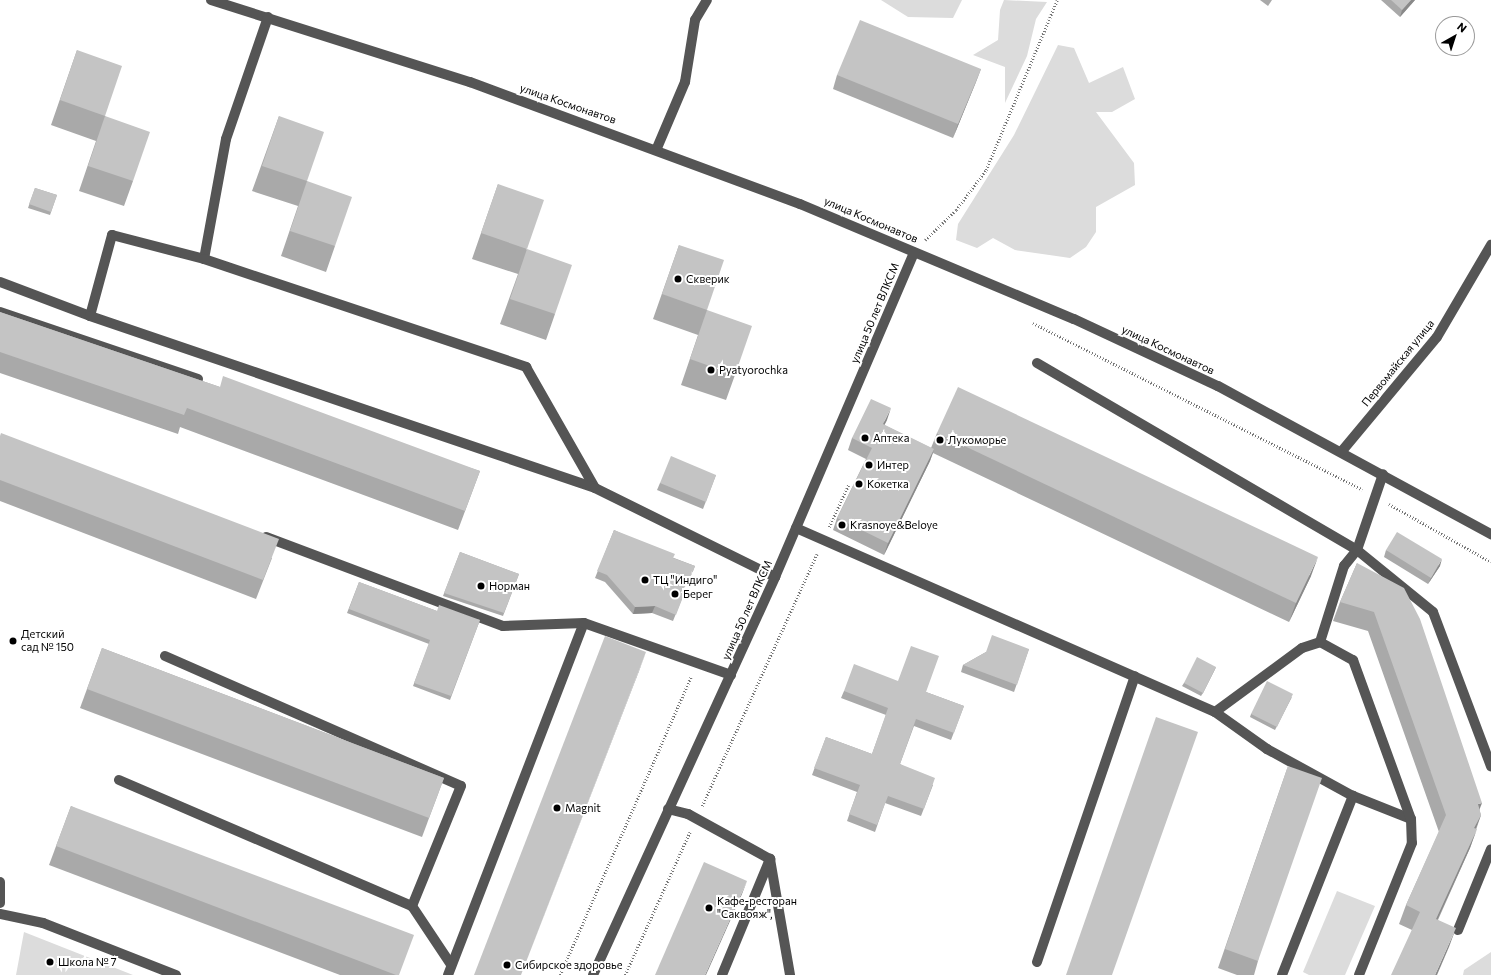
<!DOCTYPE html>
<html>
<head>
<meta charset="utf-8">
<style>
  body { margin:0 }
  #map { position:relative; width:1491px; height:975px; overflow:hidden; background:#fff; font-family:Commissioner,sans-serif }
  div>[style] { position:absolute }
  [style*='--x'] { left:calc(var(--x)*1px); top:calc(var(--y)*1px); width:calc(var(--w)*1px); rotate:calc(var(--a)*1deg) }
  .green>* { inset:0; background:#dcdcdc }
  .path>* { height:2.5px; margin-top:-1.25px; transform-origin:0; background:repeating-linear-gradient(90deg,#777 0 1px,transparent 0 3px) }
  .minor>* { height:10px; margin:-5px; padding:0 5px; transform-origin:5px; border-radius:5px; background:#555 }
  .wall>* { inset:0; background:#a9a9a9 }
  .shaded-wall>* { inset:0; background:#898989 }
  .building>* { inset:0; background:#c4c4c4 }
  .dots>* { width:11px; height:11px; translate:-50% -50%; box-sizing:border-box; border:2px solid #fff; border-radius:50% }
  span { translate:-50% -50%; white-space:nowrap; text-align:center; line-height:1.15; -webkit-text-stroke:4px #fff; paint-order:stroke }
  .street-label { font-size:11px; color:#000 }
  .poi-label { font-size:11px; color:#000 }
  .left { translate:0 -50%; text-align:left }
  .north { position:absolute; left:1435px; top:16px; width:40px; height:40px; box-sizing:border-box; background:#fff; border:1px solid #999; border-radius:50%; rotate:39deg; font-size:11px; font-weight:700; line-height:16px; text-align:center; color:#000 }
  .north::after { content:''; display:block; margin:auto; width:14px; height:18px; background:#000; clip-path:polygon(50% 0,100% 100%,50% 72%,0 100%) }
</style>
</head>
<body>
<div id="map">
  <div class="green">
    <div style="clip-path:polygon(881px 0,962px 0,953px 18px,908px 17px)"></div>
    <div style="clip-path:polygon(1004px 0,1047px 2px,1036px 19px,1027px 56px,1005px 103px,1005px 67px,973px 55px,998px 40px,1000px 10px)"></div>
    <div style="clip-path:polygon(1058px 45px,1074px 48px,1089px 83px,1123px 67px,1135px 99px,1112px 112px,1096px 112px,1134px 163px,1135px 185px,1096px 207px,1096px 232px,1086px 247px,1070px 258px,1015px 250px,993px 238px,977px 248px,956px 240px,958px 224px,1014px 135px)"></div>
    <div style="clip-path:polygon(1337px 891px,1375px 906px,1345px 975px,1309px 975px,1303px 972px)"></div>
    <div style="clip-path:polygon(24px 932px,133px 975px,16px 975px)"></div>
    <div style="clip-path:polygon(1491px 952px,1491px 975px,1463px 975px,1464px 970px)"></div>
  </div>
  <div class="path">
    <div style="--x:925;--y:240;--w:43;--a:-44.1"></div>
    <div style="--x:956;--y:210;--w:50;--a:-53.1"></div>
    <div style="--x:986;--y:170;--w:184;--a:-67.3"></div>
    <div style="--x:1033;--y:323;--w:369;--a:26.8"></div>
    <div style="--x:1389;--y:504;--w:117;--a:29.6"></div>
    <div style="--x:829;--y:527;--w:47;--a:-65.1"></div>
    <div style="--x:702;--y:806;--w:277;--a:-65.5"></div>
    <div style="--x:560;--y:975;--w:326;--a:-66.3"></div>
    <div style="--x:625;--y:975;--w:157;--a:-65.6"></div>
  </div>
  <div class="minor">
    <div style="--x:211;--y:0;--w:272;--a:17.6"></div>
    <div style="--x:470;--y:82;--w:352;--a:20.3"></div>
    <div style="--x:800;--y:204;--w:297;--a:22.8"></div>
    <div style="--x:1074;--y:319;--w:159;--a:25"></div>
    <div style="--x:1218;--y:386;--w:311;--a:28.5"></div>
    <div style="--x:657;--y:148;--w:72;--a:-67"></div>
    <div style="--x:685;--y:82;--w:63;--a:-80.8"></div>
    <div style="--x:695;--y:20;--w:23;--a:-59"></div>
    <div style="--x:204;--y:259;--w:122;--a:-79.6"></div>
    <div style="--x:226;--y:139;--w:129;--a:-71"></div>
    <div style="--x:0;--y:282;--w:96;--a:20.7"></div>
    <div style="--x:90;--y:316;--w:84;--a:-74.8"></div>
    <div style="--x:112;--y:235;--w:95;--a:14.6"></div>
    <div style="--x:204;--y:259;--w:340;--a:18.5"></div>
    <div style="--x:526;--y:367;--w:139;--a:60.3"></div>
    <div style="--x:0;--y:312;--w:209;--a:18.7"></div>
    <div style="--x:90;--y:316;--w:533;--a:18.81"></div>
    <div style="--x:595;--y:488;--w:201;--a:26.3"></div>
    <div style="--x:1037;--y:363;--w:371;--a:30.3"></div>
    <div style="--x:1357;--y:550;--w:98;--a:39.2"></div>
    <div style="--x:1433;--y:612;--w:165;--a:69.4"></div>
    <div style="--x:1342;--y:451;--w:148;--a:-50.2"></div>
    <div style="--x:1437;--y:337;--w:107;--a:-59.6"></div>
    <div style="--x:796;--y:528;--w:458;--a:23.7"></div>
    <div style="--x:1215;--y:712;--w:64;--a:35.4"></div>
    <div style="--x:1267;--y:749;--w:98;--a:28.7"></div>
    <div style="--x:1353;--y:796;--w:62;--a:21.6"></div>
    <div style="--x:1411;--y:819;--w:24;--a:88"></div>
    <div style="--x:1412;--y:843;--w:142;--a:111.9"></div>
    <div style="--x:266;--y:537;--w:253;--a:20.6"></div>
    <div style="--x:503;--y:626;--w:81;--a:-2.1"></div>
    <div style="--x:1320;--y:642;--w:38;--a:29"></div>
    <div style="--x:1353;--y:660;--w:169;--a:70"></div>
    <div style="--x:165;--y:656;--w:323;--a:23.7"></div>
    <div style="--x:461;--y:786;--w:130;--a:112.2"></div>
    <div style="--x:1215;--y:712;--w:108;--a:-36.3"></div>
    <div style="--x:1302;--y:648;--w:19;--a:-18"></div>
    <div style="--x:1320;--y:642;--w:80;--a:-72.5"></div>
    <div style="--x:1344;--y:566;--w:21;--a:-51"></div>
    <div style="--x:1357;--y:550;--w:80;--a:-71.1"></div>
    <div style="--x:119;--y:780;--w:319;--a:23.3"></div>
    <div style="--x:412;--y:906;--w:69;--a:56.3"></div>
    <div style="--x:668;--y:809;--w:21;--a:14"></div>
    <div style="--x:688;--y:814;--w:94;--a:28.8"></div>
    <div style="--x:770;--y:859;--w:118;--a:80.2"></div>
    <div style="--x:0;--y:882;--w:21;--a:90"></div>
    <div style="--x:0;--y:914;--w:44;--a:11.8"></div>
    <div style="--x:43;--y:923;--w:143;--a:21.4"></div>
    <div style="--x:1458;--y:930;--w:87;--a:-67.8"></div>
    <div style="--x:1037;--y:962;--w:302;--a:-71.1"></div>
    <div style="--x:448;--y:975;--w:377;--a:-68.9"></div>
    <div style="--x:584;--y:623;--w:156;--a:19.5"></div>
    <div style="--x:593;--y:975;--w:438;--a:-65.4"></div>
    <div style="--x:775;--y:577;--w:353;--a:-66.8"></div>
    <div style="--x:722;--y:975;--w:126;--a:-67.5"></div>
    <div style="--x:1282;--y:975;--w:193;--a:-68.4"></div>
  </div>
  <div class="wall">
    <div style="clip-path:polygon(1260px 0,1272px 0,1268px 6px)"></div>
    <div style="clip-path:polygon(1381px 0,1415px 0,1400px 17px)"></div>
    <div style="clip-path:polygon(77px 50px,133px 181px,124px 206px,79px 191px,96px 141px,51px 125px)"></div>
    <div style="clip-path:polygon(981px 69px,953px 138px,833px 89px,837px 75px)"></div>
    <div style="clip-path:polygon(279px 116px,335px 246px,326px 272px,281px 256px,298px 206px,252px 191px)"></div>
    <div style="clip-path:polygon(498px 184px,555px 314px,546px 340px,500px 324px,518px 274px,472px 259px)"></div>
    <div style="clip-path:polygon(35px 188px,57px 195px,50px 215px,28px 208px)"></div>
    <div style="clip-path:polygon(679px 245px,735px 375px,726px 400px,681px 385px,698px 335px,653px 319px)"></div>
    <div style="clip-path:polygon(0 312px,220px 387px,480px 471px,458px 530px,180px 427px,178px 434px,0 373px)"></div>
    <div style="clip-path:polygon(887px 420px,884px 425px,931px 448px,937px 433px,1311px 576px,1289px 622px,933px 453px,930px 461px,884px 555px,833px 530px,837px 518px,866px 459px,848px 450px,852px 438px)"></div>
    <div style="clip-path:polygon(0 436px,272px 558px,256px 599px,0 501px)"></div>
    <div style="clip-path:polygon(716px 475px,703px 509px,657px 490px,660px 483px)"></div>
    <div style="clip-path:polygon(614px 530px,674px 558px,695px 566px,673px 621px,652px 613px,633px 614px,605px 582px,595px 578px)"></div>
    <div style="clip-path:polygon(1386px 550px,1440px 566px,1428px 584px,1384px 557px)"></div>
    <div style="clip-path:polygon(460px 552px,519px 574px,503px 616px,443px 596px)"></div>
    <div style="clip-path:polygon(1357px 563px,1479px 809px,1481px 815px,1470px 848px,1438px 920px,1449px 947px,1399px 924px,1406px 905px,1439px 832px,1368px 631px,1333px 621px,1340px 602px)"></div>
    <div style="clip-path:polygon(359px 582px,437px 611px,480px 620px,450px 700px,413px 686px,429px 644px,347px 613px)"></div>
    <div style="clip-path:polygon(102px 648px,444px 778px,422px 837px,80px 708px)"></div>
    <div style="clip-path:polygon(1029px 649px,1014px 692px,961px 672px,963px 665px,986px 652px)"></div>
    <div style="clip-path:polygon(1216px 667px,1201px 696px,1182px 686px,1184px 683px)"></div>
    <div style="clip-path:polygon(844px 691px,926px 692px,964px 706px,951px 740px,914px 726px,900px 764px,933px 785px,921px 816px,885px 803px,875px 832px,847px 821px,857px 792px,812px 775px,826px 737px,872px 754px,886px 715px,841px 698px)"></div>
    <div style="clip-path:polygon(1292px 697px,1275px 730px,1250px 717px,1251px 714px)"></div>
    <div style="clip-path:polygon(1288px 766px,1258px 961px,1254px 975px,1237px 975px,1218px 968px)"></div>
    <div style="clip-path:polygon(71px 806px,399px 975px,340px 975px,49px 865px)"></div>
  </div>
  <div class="shaded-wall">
    <div style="clip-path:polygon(1411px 0,1415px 0,1400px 17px,1402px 10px)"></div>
    <div style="clip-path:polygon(981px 69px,976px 82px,953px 138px,958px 124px)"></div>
    <div style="clip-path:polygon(891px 408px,887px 420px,879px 436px,883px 424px)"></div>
    <div style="clip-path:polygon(934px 449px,930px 461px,884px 555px,888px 543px)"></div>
    <div style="clip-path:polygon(1318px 557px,1311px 576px,1289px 622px,1296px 603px)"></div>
    <div style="clip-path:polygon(1442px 559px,1440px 566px,1428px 584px,1431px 578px)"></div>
    <div style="clip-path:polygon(655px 606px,652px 613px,633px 614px,635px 607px)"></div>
    <div style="clip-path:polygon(646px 652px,639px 671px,521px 975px)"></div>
    <div style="clip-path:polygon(1216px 667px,1214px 670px,1201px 696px,1203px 693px)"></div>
    <div style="clip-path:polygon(1482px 803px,1475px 821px,1478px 804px)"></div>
    <div style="clip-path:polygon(1481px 815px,1474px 833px,1474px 828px)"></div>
    <div style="clip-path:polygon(1477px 829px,1470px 848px,1429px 938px,1436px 919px)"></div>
    <div style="clip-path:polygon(747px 881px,742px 894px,706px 975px,705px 975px)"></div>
    <div style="clip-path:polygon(1456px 928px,1449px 947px,1437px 975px,1435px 975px)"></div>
  </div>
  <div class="building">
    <div style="clip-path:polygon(1391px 0,1411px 0,1402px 10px)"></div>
    <div style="clip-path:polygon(860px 20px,981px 69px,958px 124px,837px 75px)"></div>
    <div style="clip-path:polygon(77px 50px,122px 66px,105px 116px,60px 100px)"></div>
    <div style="clip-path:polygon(105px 116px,150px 132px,133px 181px,88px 166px)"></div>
    <div style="clip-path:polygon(279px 116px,324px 132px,307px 181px,262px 166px)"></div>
    <div style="clip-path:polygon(307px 181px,352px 197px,335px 246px,290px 231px)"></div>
    <div style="clip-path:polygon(498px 184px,544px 200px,527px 249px,481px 233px)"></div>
    <div style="clip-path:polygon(35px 188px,57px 195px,51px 212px,29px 204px)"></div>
    <div style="clip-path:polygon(679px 245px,724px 260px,707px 310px,662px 294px)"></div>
    <div style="clip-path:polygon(527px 249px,572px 265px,555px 314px,510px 299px)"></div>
    <div style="clip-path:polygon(707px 310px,752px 326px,735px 375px,690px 359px)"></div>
    <div style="clip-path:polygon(0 312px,220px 387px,223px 376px,480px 471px,465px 511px,187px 408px,184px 415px,0 352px)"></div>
    <div style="clip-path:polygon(958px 387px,1318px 557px,1296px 603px,937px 433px)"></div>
    <div style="clip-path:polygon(871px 399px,891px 408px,883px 424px,934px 449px,888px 543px,837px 518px,872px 448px,852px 438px)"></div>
    <div style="clip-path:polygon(1px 433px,279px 539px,263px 580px,0 480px,0 436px)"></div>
    <div style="clip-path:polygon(671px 456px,716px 475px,706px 502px,660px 483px)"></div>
    <div style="clip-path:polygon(614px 530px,675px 554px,673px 558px,695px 566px,676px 615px,655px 606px,635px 607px,607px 575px,597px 571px)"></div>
    <div style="clip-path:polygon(1397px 532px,1442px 559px,1431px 578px,1386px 550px)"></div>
    <div style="clip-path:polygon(460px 552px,519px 574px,504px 613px,444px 593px)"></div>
    <div style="clip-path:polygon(1357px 563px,1404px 588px,1420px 619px,1482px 803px,1478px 804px,1481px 815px,1474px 828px,1477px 829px,1436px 919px,1456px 928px,1435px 975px,1391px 975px,1420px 912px,1406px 905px,1446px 815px,1374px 612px,1340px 602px)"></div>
    <div style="clip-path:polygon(359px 582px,437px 611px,439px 605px,480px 620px,451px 696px,414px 683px,430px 640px,349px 609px)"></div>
    <div style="clip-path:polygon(992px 635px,1029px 649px,1017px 685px,963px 665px,986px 652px)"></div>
    <div style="clip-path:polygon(605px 636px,646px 652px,521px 975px,474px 975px)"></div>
    <div style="clip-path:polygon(911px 646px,939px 656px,926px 692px,964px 706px,954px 733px,916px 719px,900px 764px,935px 778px,924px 809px,888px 796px,877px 825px,849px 814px,860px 785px,814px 768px,826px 737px,872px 754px,888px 708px,844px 691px,854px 664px,898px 681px)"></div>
    <div style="clip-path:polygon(102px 648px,444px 778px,429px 818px,87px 689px)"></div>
    <div style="clip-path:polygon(1197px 657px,1216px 667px,1203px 693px,1184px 683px)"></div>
    <div style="clip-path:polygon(1267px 681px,1293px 694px,1277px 727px,1251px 714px)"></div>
    <div style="clip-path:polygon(1156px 717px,1198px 732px,1112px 975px,1066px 975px)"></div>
    <div style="clip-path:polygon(1288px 766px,1322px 778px,1258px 961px,1225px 949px)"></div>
    <div style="clip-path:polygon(71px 806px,414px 935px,399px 975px,396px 975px,56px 846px)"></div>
    <div style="clip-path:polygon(704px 862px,747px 881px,705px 975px,655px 975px)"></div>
  </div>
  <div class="dots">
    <div style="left:678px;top:279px;background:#000"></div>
    <div style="left:711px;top:370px;background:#000"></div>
    <div style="left:865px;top:438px;background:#000"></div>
    <div style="left:940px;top:440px;background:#000"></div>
    <div style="left:869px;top:465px;background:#000"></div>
    <div style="left:859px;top:484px;background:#000"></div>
    <div style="left:842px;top:525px;background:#000"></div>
    <div style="left:645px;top:580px;background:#000"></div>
    <div style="left:481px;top:586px;background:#000"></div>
    <div style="left:675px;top:594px;background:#000"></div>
    <div style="left:13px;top:641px;background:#000"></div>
    <div style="left:557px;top:808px;background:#000"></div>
    <div style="left:709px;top:908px;background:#000"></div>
    <div style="left:50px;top:962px;background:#000"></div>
    <div style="left:507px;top:965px;background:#000"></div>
  </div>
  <div class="street-label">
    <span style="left:568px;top:104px;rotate:19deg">улица Космонавтов</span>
    <span style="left:871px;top:220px;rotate:23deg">улица Космонавтов</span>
    <span style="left:875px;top:313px;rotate:-67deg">улица 50 лет ВЛКСМ</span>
    <span style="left:1168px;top:350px;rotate:25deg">улица Космонавтов</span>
    <span style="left:1398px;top:363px;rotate:-51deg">Первомайская улица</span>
    <span style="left:747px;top:610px;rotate:-66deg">улица 50 лет ВЛКСМ</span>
  </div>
  <div class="poi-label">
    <span class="left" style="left:686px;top:279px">Скверик</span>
    <span class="left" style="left:719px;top:370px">Pyatyorochka</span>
    <span class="left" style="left:873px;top:438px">Аптека</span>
    <span class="left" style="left:948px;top:440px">Лукоморье</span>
    <span class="left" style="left:877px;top:465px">Интер</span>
    <span class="left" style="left:867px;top:484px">Кокетка</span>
    <span class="left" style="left:850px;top:525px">Krasnoye&amp;Beloye</span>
    <span class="left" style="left:653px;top:580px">ТЦ "Индиго"</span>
    <span class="left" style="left:489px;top:586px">Норман</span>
    <span class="left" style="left:683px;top:594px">Берег</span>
    <span class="left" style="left:21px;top:641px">Детский<br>сад № 150</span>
    <span class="left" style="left:565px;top:808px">Magnit</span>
    <span class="left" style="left:717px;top:908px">Кафе-ресторан<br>"Саквояж",</span>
    <span class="left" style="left:58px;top:962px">Школа № 7</span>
    <span class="left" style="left:515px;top:965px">Сибирское здоровье</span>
  </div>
  <div class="north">N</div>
</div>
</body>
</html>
